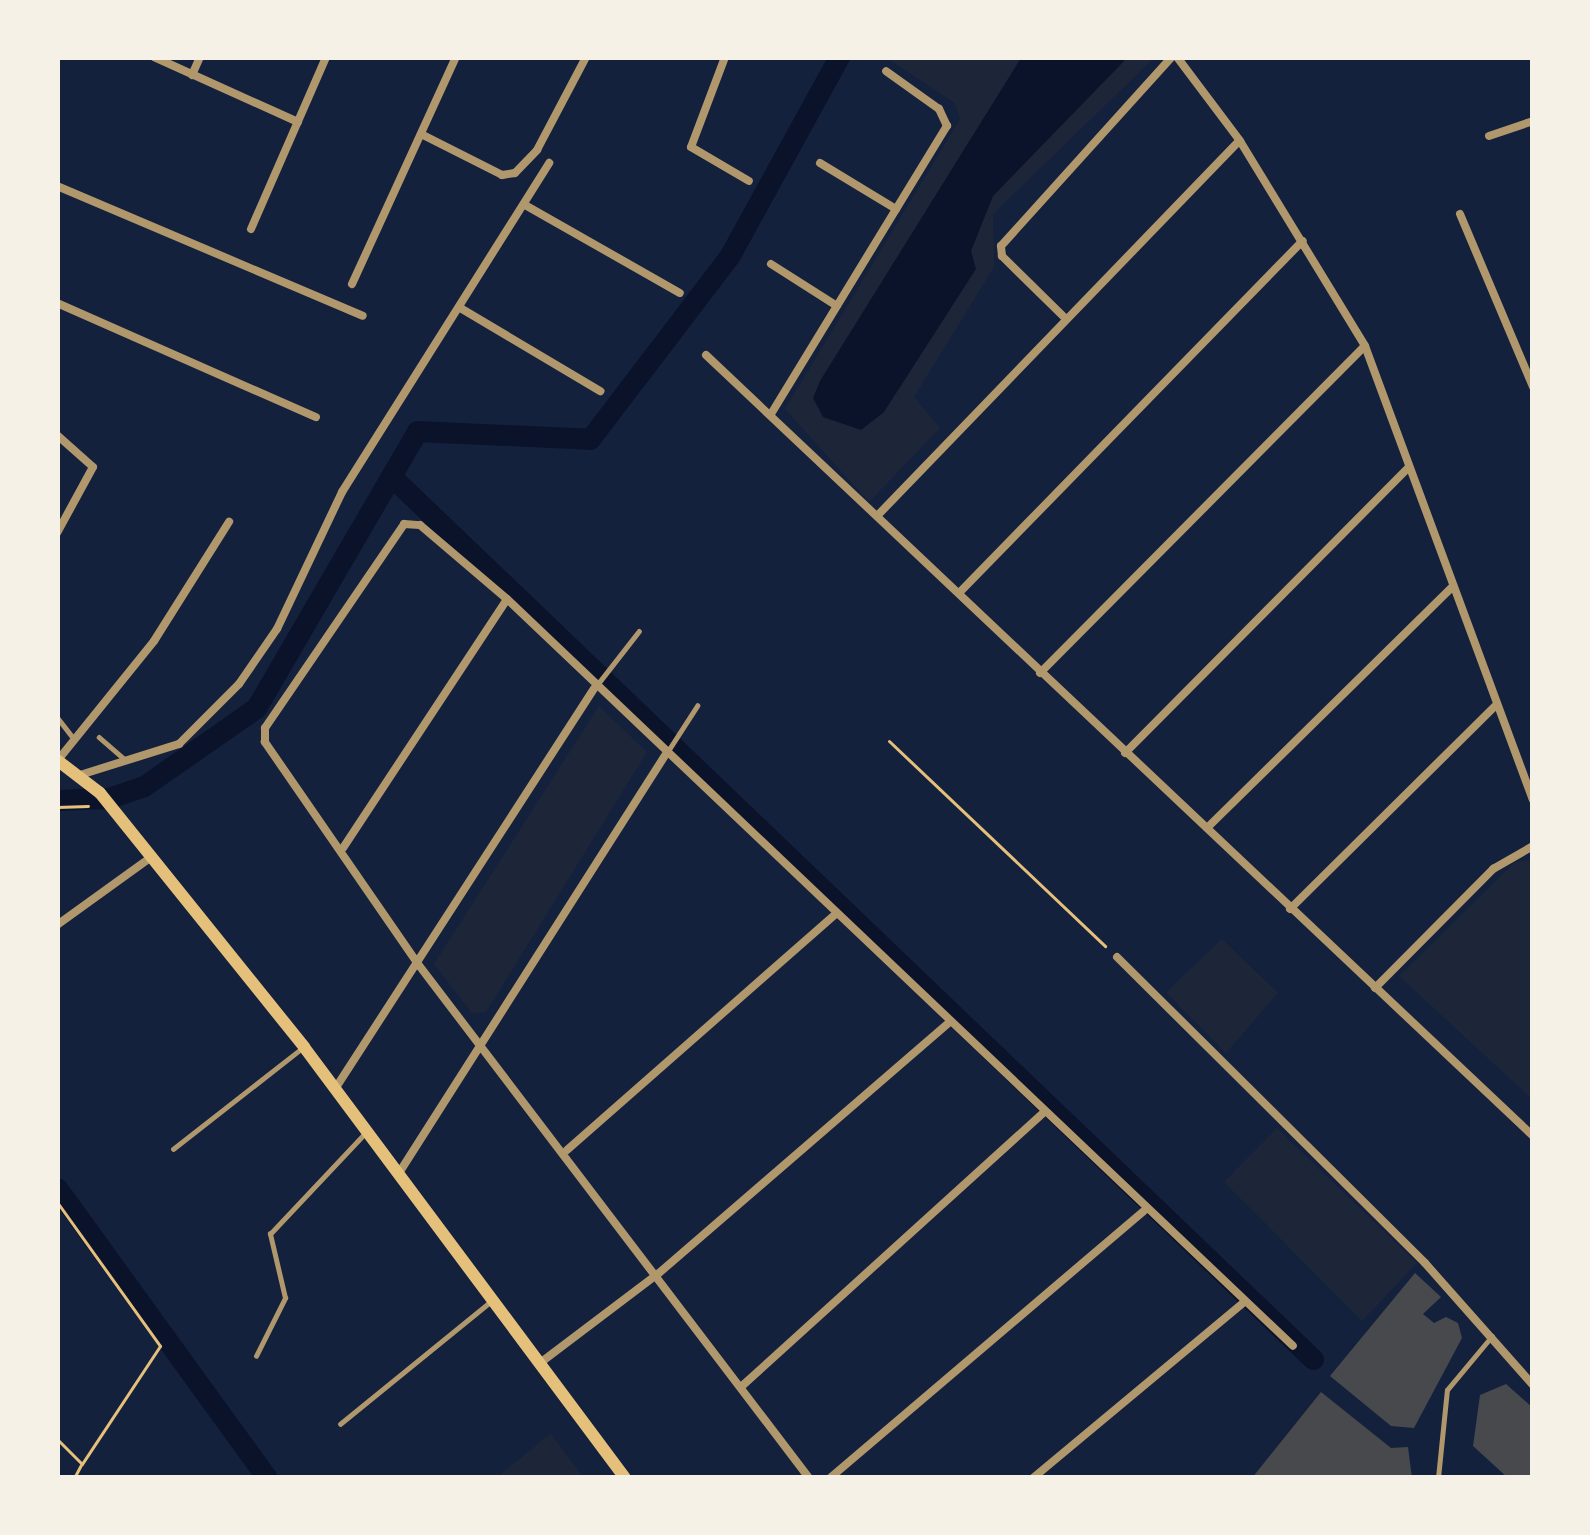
<!DOCTYPE html>
<html>
<head>
<meta charset="utf-8">
<style>
  body { margin:0 }
  #map { position:relative; width:1590px; height:1535px; overflow:hidden; background:#14213d; font-family:"Work Sans",sans-serif }
  div>[style] { position:absolute }
  [style*='--x'] { left:calc(var(--x)*1px); top:calc(var(--y)*1px); width:calc(var(--w)*1px); rotate:calc(var(--a)*1deg) }
  .green>* { inset:0; background:#1d2539 }
  .water>* { inset:0; background:#0b132b }
  .canal>* { height:21px; margin:-10.5px; padding:0 10.5px; transform-origin:10.5px; border-radius:10.5px; background:#0b132b }
  .building>* { inset:0; background:#48494c }
  .path>* { height:3px; margin:-1.5px; padding:0 1.5px; transform-origin:1.5px; border-radius:1.5px; background:#e5c07b }
  .service>* { height:4.5px; margin:-2.25px; padding:0 2.25px; transform-origin:2.25px; border-radius:2.25px; background:#b1986c }
  .minor>* { height:8px; margin:-4px; padding:0 4px; transform-origin:4px; border-radius:4px; background:#b1986c }
  .secondary>* { height:12px; margin:-6px; padding:0 6px; transform-origin:6px; border-radius:6px; background:#e5c07b }
  span { translate:-50% -50%; white-space:nowrap; text-align:center; line-height:1.15; -webkit-text-stroke:9px #f6f1e7; paint-order:stroke }
  .frame { position:absolute; inset:0; border:60px solid #f6f1e7; pointer-events:none }
</style>
</head>
<body>
<div id="map">
  <div class="green">
    <div style="clip-path:polygon(885px 57px,1155px 57px,993px 214px,994px 267px,914px 397px,940px 428px,869px 502px,785px 409px,960px 119px,955px 103px)"></div>
    <div style="clip-path:polygon(599px 706px,647px 752px,486px 1012px,472px 1013px,434px 964px)"></div>
    <div style="clip-path:polygon(1533px 860px,1533px 1100px,1399px 976px,1515px 862px)"></div>
    <div style="clip-path:polygon(1222px 939px,1278px 993px,1226px 1053px,1166px 992px)"></div>
    <div style="clip-path:polygon(1277px 1128px,1417px 1263px,1362px 1321px,1224px 1182px)"></div>
    <div style="clip-path:polygon(550px 1433px,584px 1478px,496px 1478px,550px 1434px)"></div>
  </div>
  <div class="water">
    <div style="clip-path:polygon(1128px 57px,993px 196px,971px 251px,976px 269px,884px 412px,861px 430px,823px 417px,813px 398px,820px 381px,1021px 58px)"></div>
  </div>
  <div class="canal">
    <div style="--x:393;--y:478;--w:1274;--a:43.76"></div>
    <div style="--x:57;--y:800;--w:52;--a:-2.2"></div>
    <div style="--x:109;--y:798;--w:37;--a:-19"></div>
    <div style="--x:144;--y:786;--w:136;--a:-34.9"></div>
    <div style="--x:256;--y:708;--w:320;--a:-59.8"></div>
    <div style="--x:417;--y:431;--w:173;--a:2.6"></div>
    <div style="--x:590;--y:439;--w:231;--a:-52.7"></div>
    <div style="--x:730;--y:255;--w:226;--a:-61.2"></div>
    <div style="--x:57;--y:1188;--w:358;--a:54.1"></div>
  </div>
  <div class="building">
    <div style="clip-path:polygon(1415px 1273px,1441px 1297px,1423px 1314px,1434px 1323px,1446px 1317px,1458px 1323px,1462px 1338px,1414px 1428px,1391px 1426px,1330px 1376px)"></div>
    <div style="clip-path:polygon(1506px 1384px,1533px 1408px,1533px 1478px,1508px 1478px,1473px 1446px,1480px 1395px)"></div>
    <div style="clip-path:polygon(1321px 1392px,1391px 1448px,1408px 1447px,1412px 1478px,1252px 1478px)"></div>
  </div>
  <div class="path">
    <div style="--x:889;--y:741;--w:298;--a:43.5"></div>
    <div style="--x:57;--y:807;--w:31;--a:-2"></div>
    <div style="--x:57;--y:1202;--w:177;--a:54.4"></div>
    <div style="--x:160;--y:1346;--w:141;--a:123.5"></div>
    <div style="--x:82;--y:1464;--w:35;--a:-135"></div>
    <div style="--x:74;--y:1478;--w:15;--a:-62"></div>
  </div>
  <div class="service">
    <div style="--x:597;--y:685;--w:68;--a:-52.1"></div>
    <div style="--x:57;--y:717;--w:28;--a:52"></div>
    <div style="--x:99;--y:737;--w:35;--a:41"></div>
    <div style="--x:668;--y:751;--w:54;--a:-57.2"></div>
    <div style="--x:173;--y:1149;--w:162;--a:-38"></div>
    <div style="--x:256;--y:1356;--w:65;--a:-63.4"></div>
    <div style="--x:285;--y:1298;--w:66;--a:-103.2"></div>
    <div style="--x:270;--y:1234;--w:141;--a:-46.7"></div>
    <div style="--x:340;--y:1424;--w:192;--a:-39.1"></div>
    <div style="--x:1438;--y:1478;--w:88;--a:-84.2"></div>
    <div style="--x:1447;--y:1390;--w:70;--a:-50.2"></div>
  </div>
  <div class="minor">
    <div style="--x:154;--y:57;--w:158;--a:24.3"></div>
    <div style="--x:725;--y:57;--w:96;--a:110.7"></div>
    <div style="--x:691;--y:147;--w:67;--a:30.4"></div>
    <div style="--x:1177;--y:57;--w:105;--a:53.1"></div>
    <div style="--x:1240;--y:141;--w:240;--a:58.6"></div>
    <div style="--x:1365;--y:346;--w:484;--a:69.7"></div>
    <div style="--x:192;--y:75;--w:20;--a:-66"></div>
    <div style="--x:421;--y:134;--w:91;--a:26.8"></div>
    <div style="--x:502;--y:175;--w:13;--a:-9"></div>
    <div style="--x:515;--y:173;--w:32;--a:-46"></div>
    <div style="--x:537;--y:150;--w:105;--a:-62.2"></div>
    <div style="--x:1489;--y:136;--w:46;--a:-18.8"></div>
    <div style="--x:820;--y:163;--w:89;--a:31.2"></div>
    <div style="--x:57;--y:186;--w:332;--a:23"></div>
    <div style="--x:525;--y:205;--w:178;--a:29.6"></div>
    <div style="--x:1460;--y:214;--w:188;--a:67.1"></div>
    <div style="--x:251;--y:229;--w:188;--a:-66.4"></div>
    <div style="--x:771;--y:264;--w:78;--a:32.5"></div>
    <div style="--x:352;--y:284;--w:250;--a:-65.4"></div>
    <div style="--x:57;--y:303;--w:283;--a:23.8"></div>
    <div style="--x:462;--y:309;--w:161;--a:30.7"></div>
    <div style="--x:1064;--y:317;--w:87;--a:-135.5"></div>
    <div style="--x:1002;--y:256;--w:10;--a:-96"></div>
    <div style="--x:1001;--y:246;--w:255;--a:-47.9"></div>
    <div style="--x:706;--y:355;--w:1137;--a:43.36"></div>
    <div style="--x:771;--y:414;--w:338;--a:-58.6"></div>
    <div style="--x:947;--y:126;--w:19;--a:-115"></div>
    <div style="--x:939;--y:109;--w:65;--a:-144.4"></div>
    <div style="--x:57;--y:435;--w:48;--a:41.6"></div>
    <div style="--x:93;--y:467;--w:75;--a:118.6"></div>
    <div style="--x:878;--y:515;--w:520;--a:-46.01"></div>
    <div style="--x:959;--y:593;--w:492;--a:-45.7"></div>
    <div style="--x:1040;--y:673;--w:460;--a:-45.2"></div>
    <div style="--x:1125;--y:753;--w:403;--a:-45.2"></div>
    <div style="--x:58;--y:760;--w:153;--a:-51.1"></div>
    <div style="--x:154;--y:641;--w:141;--a:-57.8"></div>
    <div style="--x:80;--y:775;--w:104;--a:-17.4"></div>
    <div style="--x:179;--y:744;--w:85;--a:-45"></div>
    <div style="--x:239;--y:684;--w:67;--a:-55.4"></div>
    <div style="--x:277;--y:629;--w:152;--a:-64.6"></div>
    <div style="--x:342;--y:492;--w:389;--a:-57.8"></div>
    <div style="--x:1207;--y:828;--w:344;--a:-44.5"></div>
    <div style="--x:343;--y:848;--w:298;--a:-56.6"></div>
    <div style="--x:1290;--y:909;--w:290;--a:-44.7"></div>
    <div style="--x:57;--y:925;--w:115;--a:-35.8"></div>
    <div style="--x:1117;--y:957;--w:434;--a:44.8"></div>
    <div style="--x:1425;--y:1263;--w:163;--a:48.5"></div>
    <div style="--x:1375;--y:988;--w:168;--a:-45.2"></div>
    <div style="--x:1493;--y:869;--w:46;--a:-29.9"></div>
    <div style="--x:335;--y:1089;--w:477;--a:-57.1"></div>
    <div style="--x:567;--y:1150;--w:358;--a:-41.3"></div>
    <div style="--x:399;--y:1173;--w:499;--a:-57.5"></div>
    <div style="--x:540;--y:1363;--w:149;--a:-37.1"></div>
    <div style="--x:659;--y:1273;--w:384;--a:-40.8"></div>
    <div style="--x:742;--y:1386;--w:408;--a:-42.2"></div>
    <div style="--x:809;--y:1478;--w:646;--a:-127.26"></div>
    <div style="--x:418;--y:964;--w:270;--a:-124.6"></div>
    <div style="--x:265;--y:742;--w:14;--a:-90"></div>
    <div style="--x:265;--y:728;--w:247;--a:-55.7"></div>
    <div style="--x:404;--y:524;--w:16;--a:4"></div>
    <div style="--x:420;--y:525;--w:114;--a:40.4"></div>
    <div style="--x:507;--y:599;--w:1084;--a:43.54"></div>
    <div style="--x:830;--y:1478;--w:414;--a:-40.4"></div>
    <div style="--x:1033;--y:1478;--w:273;--a:-39.8"></div>
  </div>
  <div class="secondary">
    <div style="--x:57;--y:760;--w:54;--a:37.5"></div>
    <div style="--x:100;--y:793;--w:326;--a:51.2"></div>
    <div style="--x:304;--y:1047;--w:537;--a:53.32"></div>
  </div>
  <div class="frame"></div>
</div>
</body>
</html>
